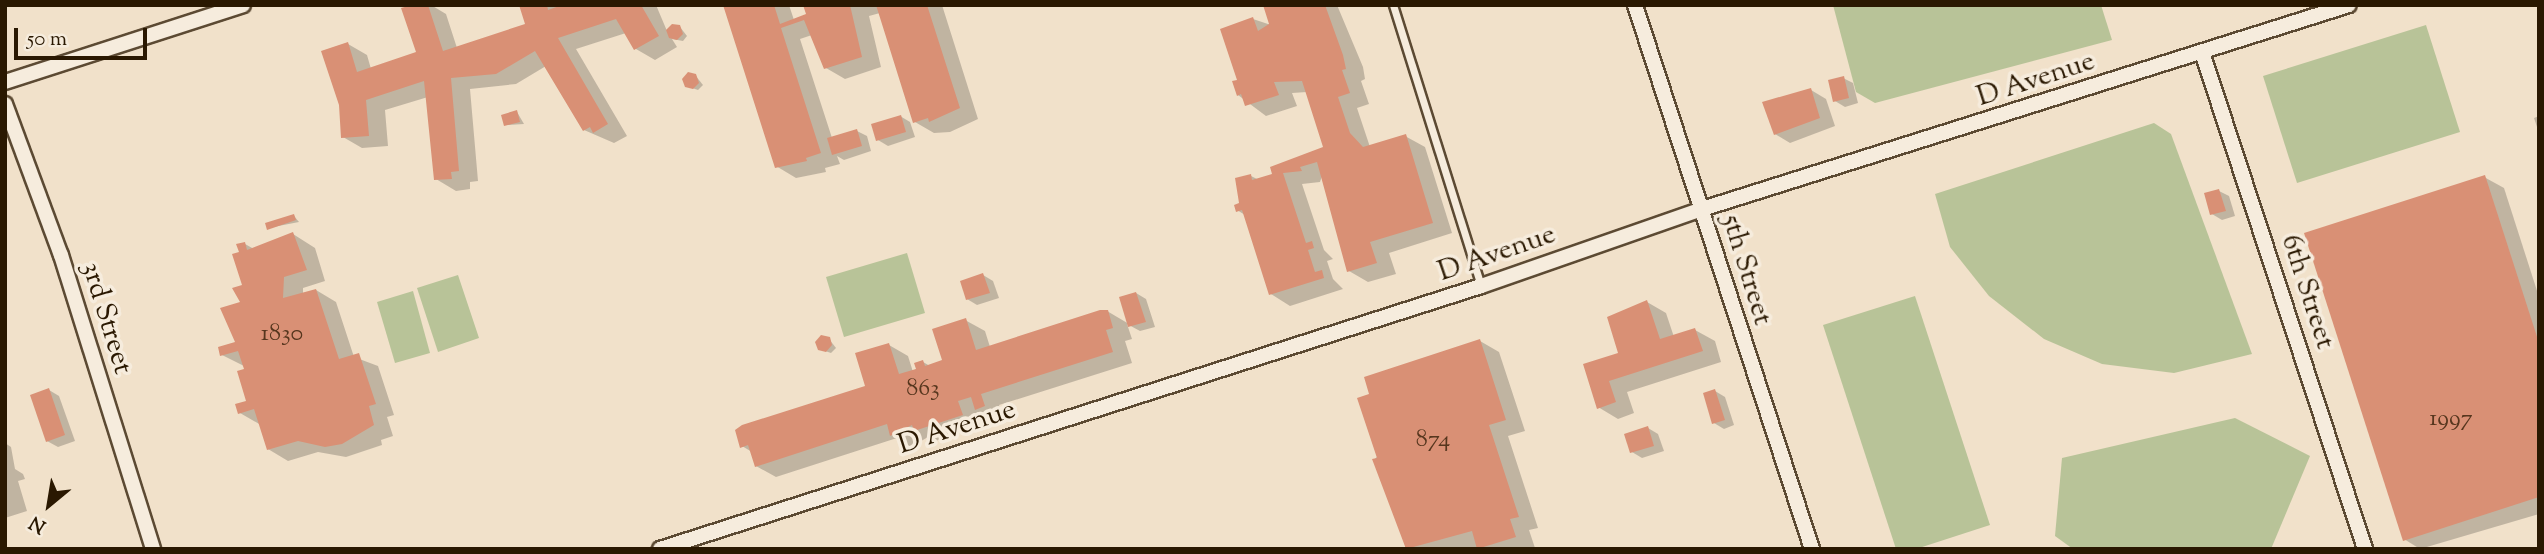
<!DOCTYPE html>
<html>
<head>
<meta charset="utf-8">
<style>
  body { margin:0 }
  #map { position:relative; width:2544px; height:554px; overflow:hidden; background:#f1e1ca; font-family:"Sorts Mill Goudy",serif }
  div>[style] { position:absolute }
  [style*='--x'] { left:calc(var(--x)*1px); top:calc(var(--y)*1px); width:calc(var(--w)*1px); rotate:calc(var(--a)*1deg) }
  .green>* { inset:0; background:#b8c398 }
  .shadow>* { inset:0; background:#0003 }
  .building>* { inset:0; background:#d99075 }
  .roads { filter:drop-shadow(2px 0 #5c4a33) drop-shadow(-2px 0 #5c4a33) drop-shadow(0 2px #5c4a33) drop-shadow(0 -2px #5c4a33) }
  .service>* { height:7px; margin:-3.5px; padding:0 3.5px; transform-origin:3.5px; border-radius:3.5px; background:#f6ecdd }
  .minor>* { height:14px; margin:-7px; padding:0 7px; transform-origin:7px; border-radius:7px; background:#f6ecdd }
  span { translate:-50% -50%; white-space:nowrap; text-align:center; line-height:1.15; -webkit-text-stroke:7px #f6ecdd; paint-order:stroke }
  .number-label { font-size:24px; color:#56361e }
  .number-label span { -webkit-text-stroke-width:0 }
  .street-label { font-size:28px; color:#2a1801 }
  .frame { position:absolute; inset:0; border:7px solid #2a1801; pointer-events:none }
  .north { position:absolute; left:14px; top:470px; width:70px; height:70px; -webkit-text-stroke:5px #f6ecdd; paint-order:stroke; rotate:210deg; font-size:19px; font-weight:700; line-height:28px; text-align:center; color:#2a1801 }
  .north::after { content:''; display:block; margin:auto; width:24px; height:32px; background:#2a1801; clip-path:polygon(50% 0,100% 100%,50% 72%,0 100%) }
  .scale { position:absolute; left:14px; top:28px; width:133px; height:32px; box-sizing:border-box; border:4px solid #2a1801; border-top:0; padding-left:9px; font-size:21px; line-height:24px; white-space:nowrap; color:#2a1801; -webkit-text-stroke:5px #f6ecdd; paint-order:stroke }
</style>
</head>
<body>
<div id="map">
  <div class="green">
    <div style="clip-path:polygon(1833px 5px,2101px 5px,2112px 40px,1875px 103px,1856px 92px)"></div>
    <div style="clip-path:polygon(2426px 25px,2460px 132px,2297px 183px,2263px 76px)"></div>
    <div style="clip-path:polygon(2154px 123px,2171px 134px,2252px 354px,2174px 373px,2102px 364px,2044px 339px,1989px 296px,1950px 247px,1935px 194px)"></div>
    <div style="clip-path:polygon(907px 253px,925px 313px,844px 337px,826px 277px)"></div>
    <div style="clip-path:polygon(458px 275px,479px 338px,438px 352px,417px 288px)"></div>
    <div style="clip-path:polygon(413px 291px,430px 353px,395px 363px,377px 302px)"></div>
    <div style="clip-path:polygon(1915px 296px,1990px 525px,1916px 549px,1896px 549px,1823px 325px)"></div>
    <div style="clip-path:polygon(2235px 418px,2310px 456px,2271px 549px,2073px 549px,2055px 536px,2062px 458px)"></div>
  </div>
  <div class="shadow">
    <div style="clip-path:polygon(417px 5px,431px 5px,446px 14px,457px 48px,527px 25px,521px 5px,656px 5px,667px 31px,680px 27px,687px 36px,683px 41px,672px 39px,677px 47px,655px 60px,636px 49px,626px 33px,576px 49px,627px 136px,614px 143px,584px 130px,546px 66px,516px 84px,470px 89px,478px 181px,470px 182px,470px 189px,456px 191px,436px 179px,428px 97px,385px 110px,388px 146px,362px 148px,343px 137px,348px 44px,367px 55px,371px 69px,418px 54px)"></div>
    <div style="clip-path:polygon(724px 5px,789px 5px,794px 20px,809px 15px,805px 5px,942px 5px,978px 119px,950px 132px,934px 133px,915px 122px,880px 13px,869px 16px,881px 67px,845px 79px,826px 68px,812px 35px,800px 39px,832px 138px,857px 131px,867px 136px,871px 151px,844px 160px,837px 156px,840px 164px,825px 168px,826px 172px,796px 178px,776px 166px)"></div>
    <div style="clip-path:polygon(1266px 5px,1337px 5px,1363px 67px,1365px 79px,1361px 81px,1369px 104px,1357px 108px,1370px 147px,1405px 136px,1425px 147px,1452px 233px,1389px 253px,1396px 274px,1368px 282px,1349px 271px,1322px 176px,1320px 182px,1302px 184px,1324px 250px,1333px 259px,1327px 261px,1333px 279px,1343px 289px,1290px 306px,1271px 294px,1245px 215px,1237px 210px,1251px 176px,1259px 180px,1274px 175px,1325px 148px,1307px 92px,1292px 93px,1297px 106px,1266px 116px,1238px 95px,1253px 19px,1271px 25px)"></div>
    <div style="clip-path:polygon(695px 75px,703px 85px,698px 90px,686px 86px)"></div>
    <div style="clip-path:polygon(1843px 78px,1853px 83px,1858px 103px,1845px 107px,1835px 101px)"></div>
    <div style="clip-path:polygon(1811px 90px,1826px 99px,1835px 126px,1790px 143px,1775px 134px)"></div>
    <div style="clip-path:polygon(517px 112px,524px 124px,506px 125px)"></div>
    <div style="clip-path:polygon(900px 116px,910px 122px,915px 137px,888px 146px,878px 140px)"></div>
    <div style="clip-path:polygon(2539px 116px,2539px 133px,2534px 118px)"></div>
    <div style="clip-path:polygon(2484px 177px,2504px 188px,2539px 297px,2539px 514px,2420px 549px,2404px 539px)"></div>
    <div style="clip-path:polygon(2219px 191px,2229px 196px,2235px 216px,2222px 220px,2212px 214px)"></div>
    <div style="clip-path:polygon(294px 216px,299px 222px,268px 228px)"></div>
    <div style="clip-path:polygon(293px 234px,315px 248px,325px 281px,303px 288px,303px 294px,316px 290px,336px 302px,354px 357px,378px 366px,394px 415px,387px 417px,393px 436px,381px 440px,382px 445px,346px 457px,318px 452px,288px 461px,268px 449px,261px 425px,240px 413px,249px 402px,244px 366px,222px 355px,237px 343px,244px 286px,241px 253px,245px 244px,254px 249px)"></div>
    <div style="clip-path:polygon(983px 275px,993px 281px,999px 298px,977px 305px,967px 299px)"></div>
    <div style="clip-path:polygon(1136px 293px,1146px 299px,1155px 327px,1140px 331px,1127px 324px,1132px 339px,1125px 341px,1132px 363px,999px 405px,1003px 417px,996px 420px,977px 412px,982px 426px,935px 441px,928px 437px,911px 447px,897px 438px,776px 477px,756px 466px,752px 452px,742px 446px,867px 387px,889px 345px,908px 356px,913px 372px,923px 362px,930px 366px,944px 362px,965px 320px,985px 331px,990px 347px,1107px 311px,1129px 324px)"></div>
    <div style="clip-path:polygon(1647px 302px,1666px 313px,1674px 337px,1695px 330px,1715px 341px,1721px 362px,1627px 392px,1634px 413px,1618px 419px,1598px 407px,1585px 365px,1621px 354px)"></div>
    <div style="clip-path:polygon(829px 339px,836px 348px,831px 353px,819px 349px)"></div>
    <div style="clip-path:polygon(1480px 341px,1499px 352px,1525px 431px,1508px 436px,1538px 528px,1529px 530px,1535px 548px,1408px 549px,1374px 460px)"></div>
    <div style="clip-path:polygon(49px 390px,59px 396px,75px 441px,58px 447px,47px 441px)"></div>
    <div style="clip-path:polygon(1715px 391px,1725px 397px,1734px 425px,1724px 429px,1714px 423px)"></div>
    <div style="clip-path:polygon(1648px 428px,1658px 434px,1664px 451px,1642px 458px,1632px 452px)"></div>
    <div style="clip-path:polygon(5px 443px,11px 447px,15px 469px,23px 474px,25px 479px,18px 481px,27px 511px,5px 518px)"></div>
  </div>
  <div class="building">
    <div style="clip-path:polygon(412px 5px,428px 5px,443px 51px,525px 24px,519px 5px,547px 5px,548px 10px,562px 5px,641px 5px,659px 36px,634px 50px,616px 19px,558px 38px,608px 124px,593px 133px,590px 127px,583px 131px,535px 51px,496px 74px,451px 78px,459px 171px,451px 172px,452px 179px,434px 180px,424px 81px,366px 100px,369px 136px,341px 138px,339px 105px,321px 51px,348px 42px,357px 72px,416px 52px,401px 8px)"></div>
    <div style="clip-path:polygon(723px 5px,774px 5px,780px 24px,806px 14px,803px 5px,850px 5px,862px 57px,824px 69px,804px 20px,781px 28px,821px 153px,806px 158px,807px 161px,775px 168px)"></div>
    <div style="clip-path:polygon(876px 5px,927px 5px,960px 108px,929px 122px,928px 118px,913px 123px)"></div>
    <div style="clip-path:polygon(1263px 5px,1325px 5px,1343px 55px,1346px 69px,1342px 70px,1350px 93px,1338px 97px,1350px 133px,1363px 147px,1406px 134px,1433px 223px,1370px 242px,1377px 263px,1347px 272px,1317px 162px,1300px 167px,1302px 171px,1283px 173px,1306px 243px,1312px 241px,1314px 248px,1308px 250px,1315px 272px,1322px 270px,1324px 278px,1269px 295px,1242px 210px,1236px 212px,1234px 205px,1239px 203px,1235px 178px,1251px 174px,1252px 180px,1272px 174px,1270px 167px,1323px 147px,1302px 81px,1274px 82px,1279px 95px,1245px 106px,1241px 94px,1237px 96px,1232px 81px,1237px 80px,1220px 29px,1253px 17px,1258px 31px,1269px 24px)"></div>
    <div style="clip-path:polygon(672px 24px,680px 25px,683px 34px,677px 40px,669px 38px,666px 30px)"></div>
    <div style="clip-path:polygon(688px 72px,696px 74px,699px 83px,693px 89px,685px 87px,682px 79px)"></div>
    <div style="clip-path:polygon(1844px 76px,1849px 98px,1833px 102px,1828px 80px)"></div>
    <div style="clip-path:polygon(1811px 88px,1820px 118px,1774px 135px,1762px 102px)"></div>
    <div style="clip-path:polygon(517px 110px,520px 122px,504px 126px,501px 115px)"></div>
    <div style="clip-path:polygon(901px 115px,906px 132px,876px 141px,871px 124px)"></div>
    <div style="clip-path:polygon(857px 129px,862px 146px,832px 155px,827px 138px)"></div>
    <div style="clip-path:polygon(2485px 175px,2539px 343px,2539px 497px,2403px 541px,2304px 233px)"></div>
    <div style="clip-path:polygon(2219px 189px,2226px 211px,2210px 215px,2204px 193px)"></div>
    <div style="clip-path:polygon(294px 214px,296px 220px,267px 230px,265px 223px)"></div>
    <div style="clip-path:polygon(293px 232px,307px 270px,284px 277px,283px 298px,316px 289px,339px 359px,359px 353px,376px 404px,369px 406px,374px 425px,342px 444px,325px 447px,298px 441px,267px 450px,254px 409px,238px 414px,235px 404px,246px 401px,237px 371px,244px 369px,238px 351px,220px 356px,218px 347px,235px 342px,220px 308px,240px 302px,232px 288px,242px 285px,232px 254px,239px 252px,236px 244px,245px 242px,247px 250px)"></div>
    <div style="clip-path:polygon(983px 273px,990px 293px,966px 300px,960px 281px)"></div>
    <div style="clip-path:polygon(1136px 292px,1146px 322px,1128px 327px,1119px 297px)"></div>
    <div style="clip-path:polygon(1647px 300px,1660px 339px,1695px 328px,1703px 351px,1609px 381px,1616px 402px,1597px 409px,1583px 364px,1618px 353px,1607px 317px)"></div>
    <div style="clip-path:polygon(1100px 310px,1108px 310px,1113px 328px,1106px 330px,1113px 352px,981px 394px,985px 406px,975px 410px,971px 397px,958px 401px,963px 415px,914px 431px,912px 425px,890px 436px,887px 424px,755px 467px,748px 445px,740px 448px,735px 430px,742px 425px,865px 386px,855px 353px,889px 343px,899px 374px,916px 369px,914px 363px,923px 360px,925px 366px,942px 360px,932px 329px,966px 318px,976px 350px)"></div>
    <div style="clip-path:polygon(821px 335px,830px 337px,832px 345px,826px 352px,818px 350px,815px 342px)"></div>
    <div style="clip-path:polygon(1480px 339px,1506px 420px,1489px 425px,1519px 517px,1510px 519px,1516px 537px,1477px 549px,1472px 531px,1406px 549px,1372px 459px,1377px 458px,1357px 398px,1369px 394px,1364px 377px)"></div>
    <div style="clip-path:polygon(49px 388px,65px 435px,46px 442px,30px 395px)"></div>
    <div style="clip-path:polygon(1715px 389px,1725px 420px,1712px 424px,1703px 393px)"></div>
    <div style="clip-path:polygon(1648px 426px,1654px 446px,1630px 453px,1624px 434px)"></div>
  </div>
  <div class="roads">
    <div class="service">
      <div style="--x:1393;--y:5;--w:294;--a:72.6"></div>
    </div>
    <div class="minor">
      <div style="--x:1635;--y:5;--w:572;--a:71.98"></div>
      <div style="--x:2202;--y:52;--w:523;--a:71.84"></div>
      <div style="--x:5;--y:82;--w:250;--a:-17.9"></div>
      <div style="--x:5;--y:104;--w:161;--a:69.7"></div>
      <div style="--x:61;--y:255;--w:308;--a:72.6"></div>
      <div style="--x:660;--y:549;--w:862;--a:-17.76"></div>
      <div style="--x:1481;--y:286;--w:234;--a:-19.2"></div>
      <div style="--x:1702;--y:209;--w:678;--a:-17.5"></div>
    </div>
  </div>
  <div class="number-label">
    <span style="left:282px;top:335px">1830</span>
    <span style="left:923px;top:390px">863</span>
    <span style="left:2451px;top:420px">1997</span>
    <span style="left:1433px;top:441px">874</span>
  </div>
  <div class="street-label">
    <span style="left:2036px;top:80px;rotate:-18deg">D Avenue</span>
    <span style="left:1497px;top:254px;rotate:-19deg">D Avenue</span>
    <span style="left:1746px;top:270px;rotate:73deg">5th Street</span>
    <span style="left:2307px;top:292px;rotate:72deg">6th Street</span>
    <span style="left:106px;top:318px;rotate:73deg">3rd Street</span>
    <span style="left:957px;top:428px;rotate:-18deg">D Avenue</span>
  </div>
  <div class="frame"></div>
  <div class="north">N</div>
  <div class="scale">50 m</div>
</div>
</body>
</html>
